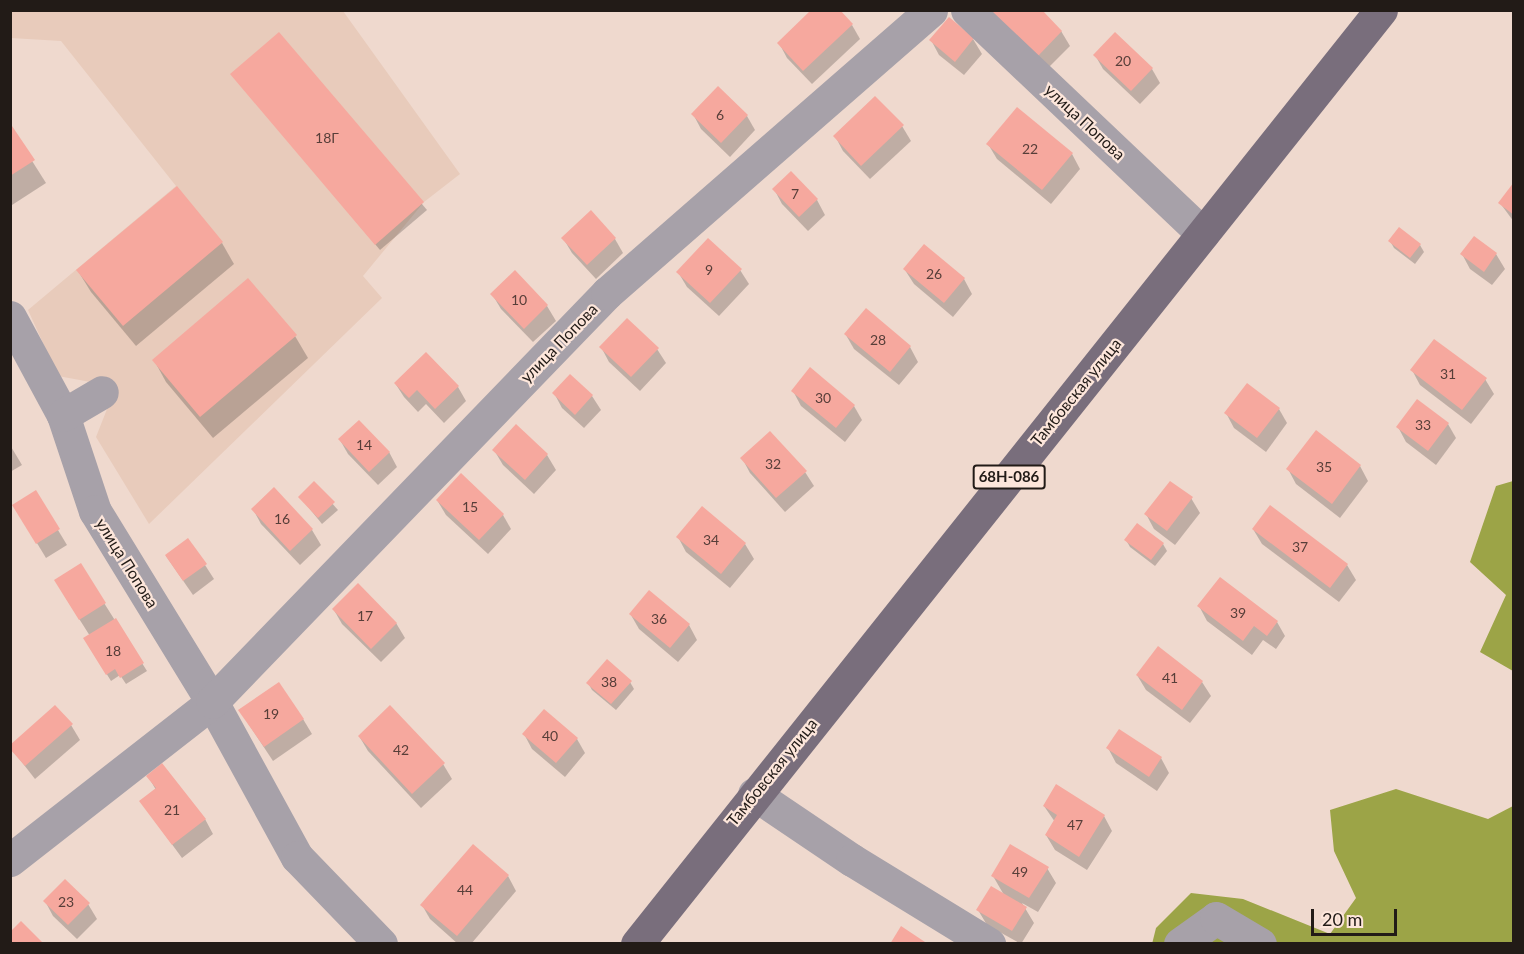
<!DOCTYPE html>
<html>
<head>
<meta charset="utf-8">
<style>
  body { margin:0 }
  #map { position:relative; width:1524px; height:954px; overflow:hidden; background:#efd9ce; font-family:Lato,sans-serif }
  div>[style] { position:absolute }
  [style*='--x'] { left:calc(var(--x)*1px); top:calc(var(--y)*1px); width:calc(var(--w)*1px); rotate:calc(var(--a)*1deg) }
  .built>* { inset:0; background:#e8cbbb }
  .forest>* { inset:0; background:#9ca447 }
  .shadow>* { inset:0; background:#0003 }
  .building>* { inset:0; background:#f6a89e }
  .minor>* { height:33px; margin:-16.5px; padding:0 16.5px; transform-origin:16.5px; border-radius:16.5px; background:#a7a1a9 }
  .major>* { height:33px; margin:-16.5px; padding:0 16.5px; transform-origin:16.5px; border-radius:16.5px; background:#796e7c }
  span { translate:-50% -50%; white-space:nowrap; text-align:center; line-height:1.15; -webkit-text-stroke:4.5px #fde6db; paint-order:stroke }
  .number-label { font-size:14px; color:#573e39 }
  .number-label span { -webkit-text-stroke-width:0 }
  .shield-label span { padding:2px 4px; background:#fde6db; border:2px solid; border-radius:4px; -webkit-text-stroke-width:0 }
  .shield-label { font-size:15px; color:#221b17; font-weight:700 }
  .street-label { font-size:16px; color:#221b17 }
  .frame { position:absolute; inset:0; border:12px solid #221b17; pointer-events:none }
  .scale { position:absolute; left:1311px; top:909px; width:86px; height:27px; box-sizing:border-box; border:3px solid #221b17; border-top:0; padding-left:8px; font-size:18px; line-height:21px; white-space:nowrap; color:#221b17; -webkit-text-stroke:4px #fde6db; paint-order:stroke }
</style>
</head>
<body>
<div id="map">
  <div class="built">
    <div style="clip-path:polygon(10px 11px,343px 11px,460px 174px,424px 202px,363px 276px,382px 298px,149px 524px,96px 437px,109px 404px,96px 383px,58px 376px,28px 310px,176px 186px,61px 41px,11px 38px)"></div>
  </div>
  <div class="forest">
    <div style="clip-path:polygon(1513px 481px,1514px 481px,1513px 671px,1480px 652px,1506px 595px,1470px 562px,1496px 486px)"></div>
    <div style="clip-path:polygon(1396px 789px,1488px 819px,1513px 806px,1513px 943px,1152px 944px,1156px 928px,1191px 893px,1243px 899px,1330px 934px,1356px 898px,1334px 851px,1330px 810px)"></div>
  </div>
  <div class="shadow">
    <div style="clip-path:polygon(949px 19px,973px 39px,982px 54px,964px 75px,939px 55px,931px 40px)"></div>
    <div style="clip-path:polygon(999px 24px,1061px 31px,1070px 46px,1047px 69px)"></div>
    <div style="clip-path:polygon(852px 25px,860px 39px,812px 84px,787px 58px,779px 43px)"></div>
    <div style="clip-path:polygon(279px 34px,427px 210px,380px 250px,232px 74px)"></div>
    <div style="clip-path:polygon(1095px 55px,1152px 69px,1160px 83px,1140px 104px,1103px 69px)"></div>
    <div style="clip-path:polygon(693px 114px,747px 116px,755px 130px,730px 157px,701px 129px)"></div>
    <div style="clip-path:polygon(10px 126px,46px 183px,12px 205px,10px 203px)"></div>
    <div style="clip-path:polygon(902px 126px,911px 141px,870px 179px,843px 151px,835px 136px)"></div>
    <div style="clip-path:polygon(988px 144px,1072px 154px,1080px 169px,1051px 204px,997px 159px)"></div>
    <div style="clip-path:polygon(791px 173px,817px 200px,825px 215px,808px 231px,782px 204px,774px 189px)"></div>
    <div style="clip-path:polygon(1514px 185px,1514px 222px,1500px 203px)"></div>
    <div style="clip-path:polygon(563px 238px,615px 239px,623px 253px,596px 279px,572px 253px)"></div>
    <div style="clip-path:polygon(1475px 238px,1496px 254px,1505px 269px,1492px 285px,1470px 269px,1462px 254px)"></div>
    <div style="clip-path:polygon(1390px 241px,1420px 245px,1424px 252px,1415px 264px,1394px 248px)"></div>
    <div style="clip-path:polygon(222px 243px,234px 264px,136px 346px,91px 292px,78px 271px)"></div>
    <div style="clip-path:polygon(740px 270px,749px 284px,719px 316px,687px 287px,678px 272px)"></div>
    <div style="clip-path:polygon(905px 270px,964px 279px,972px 294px,953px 317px,914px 284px)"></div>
    <div style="clip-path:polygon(515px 272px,547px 306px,556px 321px,533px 342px,501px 309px,492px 294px)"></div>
    <div style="clip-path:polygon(846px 335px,910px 347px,918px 362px,899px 385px,854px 349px)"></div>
    <div style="clip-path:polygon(295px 336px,308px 358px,213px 438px,166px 382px,154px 360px)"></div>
    <div style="clip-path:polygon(601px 347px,657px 349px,666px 363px,640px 391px,609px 362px)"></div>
    <div style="clip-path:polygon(1412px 370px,1485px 379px,1494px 394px,1471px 424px,1420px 385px)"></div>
    <div style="clip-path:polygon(395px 383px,458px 387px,466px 401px,444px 423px,426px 404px,418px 412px,404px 397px)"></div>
    <div style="clip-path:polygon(793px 391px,854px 406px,862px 420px,845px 442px,801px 406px)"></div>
    <div style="clip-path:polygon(554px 393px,592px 396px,601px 410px,584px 428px,562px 408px)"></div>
    <div style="clip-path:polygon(1279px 409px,1287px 423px,1266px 452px,1234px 428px,1226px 413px)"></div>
    <div style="clip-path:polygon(1448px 424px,1456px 438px,1436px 465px,1406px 442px,1398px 427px)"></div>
    <div style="clip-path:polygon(516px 426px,547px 455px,556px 470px,534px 494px,503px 465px,494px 450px)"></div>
    <div style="clip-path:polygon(340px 440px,389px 452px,397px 467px,378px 485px,348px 454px)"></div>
    <div style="clip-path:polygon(10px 445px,22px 465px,10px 472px)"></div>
    <div style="clip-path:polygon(742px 458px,805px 472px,814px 486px,785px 512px,750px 473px)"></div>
    <div style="clip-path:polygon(1360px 466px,1368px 481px,1340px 518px,1296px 484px,1288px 469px)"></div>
    <div style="clip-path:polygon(314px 483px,338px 510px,322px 524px,300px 497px)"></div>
    <div style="clip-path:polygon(274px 489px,312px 530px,321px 545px,300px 565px,261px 524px,253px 509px)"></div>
    <div style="clip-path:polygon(35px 492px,67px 545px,46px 558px,23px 520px)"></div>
    <div style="clip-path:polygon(1191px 498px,1200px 513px,1175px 545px,1154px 529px,1146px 514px)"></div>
    <div style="clip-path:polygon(437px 500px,503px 515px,511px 529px,488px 554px,446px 515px)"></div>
    <div style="clip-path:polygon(1270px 507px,1347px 565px,1356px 580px,1339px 602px,1262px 544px,1253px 529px)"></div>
    <div style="clip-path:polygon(702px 508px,745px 544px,754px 559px,730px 588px,686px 552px,678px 537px)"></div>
    <div style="clip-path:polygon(1126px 540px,1163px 544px,1167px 551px,1155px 566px,1130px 547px)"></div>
    <div style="clip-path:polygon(166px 556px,205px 565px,214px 579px,193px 595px)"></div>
    <div style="clip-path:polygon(80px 565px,147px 671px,126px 684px,120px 675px,111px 681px,85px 639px,90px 636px,64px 595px)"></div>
    <div style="clip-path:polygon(1199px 606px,1277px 622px,1285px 636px,1276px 649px,1263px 640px,1252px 655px,1207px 621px)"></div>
    <div style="clip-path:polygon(334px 610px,396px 623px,405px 638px,381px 662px,342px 624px)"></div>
    <div style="clip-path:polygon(631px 615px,689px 625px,697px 640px,678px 662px,639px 629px)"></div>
    <div style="clip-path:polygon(1137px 675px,1202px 682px,1211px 696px,1190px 723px,1146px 690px)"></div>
    <div style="clip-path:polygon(630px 682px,634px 689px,616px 710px,592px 690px,588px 683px)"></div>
    <div style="clip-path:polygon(240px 711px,303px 719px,312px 734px,273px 761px)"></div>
    <div style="clip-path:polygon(71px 725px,80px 740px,35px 779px,10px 747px)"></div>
    <div style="clip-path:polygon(524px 734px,577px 739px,585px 753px,565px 777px,532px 749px)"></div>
    <div style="clip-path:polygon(359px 736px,443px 764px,452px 779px,421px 808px,368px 751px)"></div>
    <div style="clip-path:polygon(1108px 748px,1161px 758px,1169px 773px,1157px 791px,1116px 763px)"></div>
    <div style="clip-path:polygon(148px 776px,205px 819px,213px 834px,182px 858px,141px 802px,156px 790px)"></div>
    <div style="clip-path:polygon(1044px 806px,1104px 816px,1112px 831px,1087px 870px,1055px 850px,1046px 835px,1055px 822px)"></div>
    <div style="clip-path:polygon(1047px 868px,1056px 883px,1038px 912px,1022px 903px,1034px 923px,1021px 944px,987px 925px,978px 910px,1004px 895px,993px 876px)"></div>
    <div style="clip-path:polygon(508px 876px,516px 891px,471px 944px,458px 944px,430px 919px,422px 905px)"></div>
    <div style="clip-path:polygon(45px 901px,88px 904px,97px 919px,77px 939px,53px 916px)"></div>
  </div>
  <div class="building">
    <div style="clip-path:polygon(811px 10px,840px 10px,853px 24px,803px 71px,777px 43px)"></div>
    <div style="clip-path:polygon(990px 10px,1042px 10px,1062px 31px,1038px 56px)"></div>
    <div style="clip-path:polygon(949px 17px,974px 38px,955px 62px,929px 40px)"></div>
    <div style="clip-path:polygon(279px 32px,424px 202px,375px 245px,230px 74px)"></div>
    <div style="clip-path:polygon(1115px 32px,1153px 68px,1131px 91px,1093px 55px)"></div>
    <div style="clip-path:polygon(718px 86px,748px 115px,721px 143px,691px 114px)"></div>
    <div style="clip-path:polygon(875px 96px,904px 125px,861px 166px,833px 136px)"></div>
    <div style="clip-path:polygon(1017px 107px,1073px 153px,1042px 190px,986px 144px)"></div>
    <div style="clip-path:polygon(10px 123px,35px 160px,10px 176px)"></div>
    <div style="clip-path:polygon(791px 171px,818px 199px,799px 217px,772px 189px)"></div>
    <div style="clip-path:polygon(1514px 182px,1514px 215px,1498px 203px)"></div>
    <div style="clip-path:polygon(177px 186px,223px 242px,123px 326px,76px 270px)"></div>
    <div style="clip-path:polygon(591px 210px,616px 238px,587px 265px,561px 238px)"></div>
    <div style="clip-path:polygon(1399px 227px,1421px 244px,1410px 258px,1388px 241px)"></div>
    <div style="clip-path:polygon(1474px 236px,1497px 253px,1484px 272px,1460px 254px)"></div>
    <div style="clip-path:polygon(708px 238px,742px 269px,710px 303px,676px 272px)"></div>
    <div style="clip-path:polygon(924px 244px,965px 278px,944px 303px,903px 269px)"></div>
    <div style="clip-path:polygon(515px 270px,548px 305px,524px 329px,490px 294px)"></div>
    <div style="clip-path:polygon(248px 278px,297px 335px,200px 417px,152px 360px)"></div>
    <div style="clip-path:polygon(866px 308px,911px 346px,890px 372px,844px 334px)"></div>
    <div style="clip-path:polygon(627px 318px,659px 348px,631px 377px,599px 347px)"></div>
    <div style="clip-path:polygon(1434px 339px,1487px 378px,1462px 410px,1410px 370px)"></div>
    <div style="clip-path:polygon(426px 352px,459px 386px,435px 409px,417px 390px,409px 398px,394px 383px)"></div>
    <div style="clip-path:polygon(810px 367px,855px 405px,836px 428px,791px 391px)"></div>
    <div style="clip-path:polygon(570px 374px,593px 395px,575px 415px,552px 393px)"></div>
    <div style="clip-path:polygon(1247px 383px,1280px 408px,1257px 438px,1224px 413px)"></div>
    <div style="clip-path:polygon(1417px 399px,1449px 423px,1428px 451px,1396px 427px)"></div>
    <div style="clip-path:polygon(359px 420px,390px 452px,369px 472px,338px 439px)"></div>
    <div style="clip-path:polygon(516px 424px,548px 454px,525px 480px,492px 450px)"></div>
    <div style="clip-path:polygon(1316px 430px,1361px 465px,1332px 504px,1286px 469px)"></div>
    <div style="clip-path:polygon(770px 431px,807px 471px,776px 498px,740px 458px)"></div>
    <div style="clip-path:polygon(461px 473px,504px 514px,479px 540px,436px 500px)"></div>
    <div style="clip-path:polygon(314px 481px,335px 502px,318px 518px,298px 497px)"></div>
    <div style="clip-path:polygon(1170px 481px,1193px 497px,1167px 531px,1144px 514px)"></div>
    <div style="clip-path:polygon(274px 487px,313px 529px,290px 551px,251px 509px)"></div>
    <div style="clip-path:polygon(36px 490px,60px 529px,36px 544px,12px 505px)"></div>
    <div style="clip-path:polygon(1270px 505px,1348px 564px,1330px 588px,1252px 529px)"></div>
    <div style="clip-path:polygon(702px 506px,746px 543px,721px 574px,676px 537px)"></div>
    <div style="clip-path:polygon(1137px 523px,1164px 543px,1151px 560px,1124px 540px)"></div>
    <div style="clip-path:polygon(188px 538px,207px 564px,183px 581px,165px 555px)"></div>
    <div style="clip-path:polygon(81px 563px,106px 603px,79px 620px,54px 580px)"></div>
    <div style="clip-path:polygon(1220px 577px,1278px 621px,1267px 636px,1254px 626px,1243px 641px,1197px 606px)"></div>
    <div style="clip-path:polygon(358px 583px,397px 623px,371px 649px,332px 609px)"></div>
    <div style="clip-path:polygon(649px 590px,690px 624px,670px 648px,629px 614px)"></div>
    <div style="clip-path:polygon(116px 618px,144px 663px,120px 678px,115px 669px,106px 675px,83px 638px)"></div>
    <div style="clip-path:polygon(1158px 646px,1203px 681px,1182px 710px,1136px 675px)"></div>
    <div style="clip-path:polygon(607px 659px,632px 681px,611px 704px,586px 683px)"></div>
    <div style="clip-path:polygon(279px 682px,304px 719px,264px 747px,238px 710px)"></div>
    <div style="clip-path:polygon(55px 705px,73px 724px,25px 766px,10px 749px,10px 745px)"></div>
    <div style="clip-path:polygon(390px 705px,445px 763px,412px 794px,358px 736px)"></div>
    <div style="clip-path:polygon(544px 709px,578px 738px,556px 763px,522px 734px)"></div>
    <div style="clip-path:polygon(1119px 729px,1162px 757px,1149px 777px,1106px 748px)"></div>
    <div style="clip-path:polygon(162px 763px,206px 819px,172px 845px,139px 801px,156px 788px,146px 776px)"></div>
    <div style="clip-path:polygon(1056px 784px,1105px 815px,1079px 857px,1045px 835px,1057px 815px,1043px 806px)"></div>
    <div style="clip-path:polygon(473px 844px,509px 875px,457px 936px,420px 905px)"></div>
    <div style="clip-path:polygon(1010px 844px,1049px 867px,1029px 898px,991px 876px)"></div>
    <div style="clip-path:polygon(65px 879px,90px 903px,68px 925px,43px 901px)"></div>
    <div style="clip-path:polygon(991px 886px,1027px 907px,1012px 931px,976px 910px)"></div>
    <div style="clip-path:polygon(21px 921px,44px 944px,10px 944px,10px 932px)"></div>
    <div style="clip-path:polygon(901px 926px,928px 944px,890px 944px)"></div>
  </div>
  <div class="minor">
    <div style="--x:967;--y:10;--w:325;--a:43.5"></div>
    <div style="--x:10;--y:317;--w:111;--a:61.6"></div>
    <div style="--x:63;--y:415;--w:101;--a:71.6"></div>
    <div style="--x:95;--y:511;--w:224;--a:58.5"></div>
    <div style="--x:212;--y:702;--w:177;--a:61.3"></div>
    <div style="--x:297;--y:857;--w:121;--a:46"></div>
    <div style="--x:63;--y:415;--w:45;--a:-30.5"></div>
    <div style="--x:754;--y:794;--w:118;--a:34"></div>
    <div style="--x:852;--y:860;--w:161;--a:31.5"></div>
    <div style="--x:10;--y:860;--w:256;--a:-38"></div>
    <div style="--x:212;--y:702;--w:569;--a:-46"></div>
    <div style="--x:607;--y:293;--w:430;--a:-41.1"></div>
    <div style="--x:1180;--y:944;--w:44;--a:-35.8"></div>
    <div style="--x:1216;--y:918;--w:51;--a:30.6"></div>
  </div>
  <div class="major">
    <div style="--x:637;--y:944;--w:1194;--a:-51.46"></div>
  </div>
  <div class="number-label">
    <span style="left:1123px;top:61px">20</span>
    <span style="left:720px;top:115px">6</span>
    <span style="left:327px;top:138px">18Г</span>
    <span style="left:1030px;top:149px">22</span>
    <span style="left:795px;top:194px">7</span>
    <span style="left:709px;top:270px">9</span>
    <span style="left:934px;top:274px">26</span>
    <span style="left:519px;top:300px">10</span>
    <span style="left:878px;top:340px">28</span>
    <span style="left:1448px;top:374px">31</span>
    <span style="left:823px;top:398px">30</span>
    <span style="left:1423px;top:425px">33</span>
    <span style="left:364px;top:445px">14</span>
    <span style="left:773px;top:464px">32</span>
    <span style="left:1324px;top:467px">35</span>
    <span style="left:470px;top:507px">15</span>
    <span style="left:282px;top:519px">16</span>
    <span style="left:711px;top:540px">34</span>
    <span style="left:1300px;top:547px">37</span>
    <span style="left:1238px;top:613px">39</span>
    <span style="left:365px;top:616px">17</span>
    <span style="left:659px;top:619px">36</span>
    <span style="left:113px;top:651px">18</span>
    <span style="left:1170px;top:678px">41</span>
    <span style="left:609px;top:682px">38</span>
    <span style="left:271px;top:714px">19</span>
    <span style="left:550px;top:736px">40</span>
    <span style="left:401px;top:750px">42</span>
    <span style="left:172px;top:810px">21</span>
    <span style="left:1075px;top:825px">47</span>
    <span style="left:1020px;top:872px">49</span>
    <span style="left:465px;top:890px">44</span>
    <span style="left:66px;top:902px">23</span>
  </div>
  <div class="shield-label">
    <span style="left:1009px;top:477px">68Н-086</span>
  </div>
  <div class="street-label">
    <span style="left:1085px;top:122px;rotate:43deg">улица Попова</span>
    <span style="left:559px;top:343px;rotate:-46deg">улица Попова</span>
    <span style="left:1076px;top:392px;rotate:-51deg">Тамбовская улица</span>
    <span style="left:127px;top:563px;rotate:58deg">улица Попова</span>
    <span style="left:772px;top:772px;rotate:-51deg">Тамбовская улица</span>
  </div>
  <div class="frame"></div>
  <div class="scale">20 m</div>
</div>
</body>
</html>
